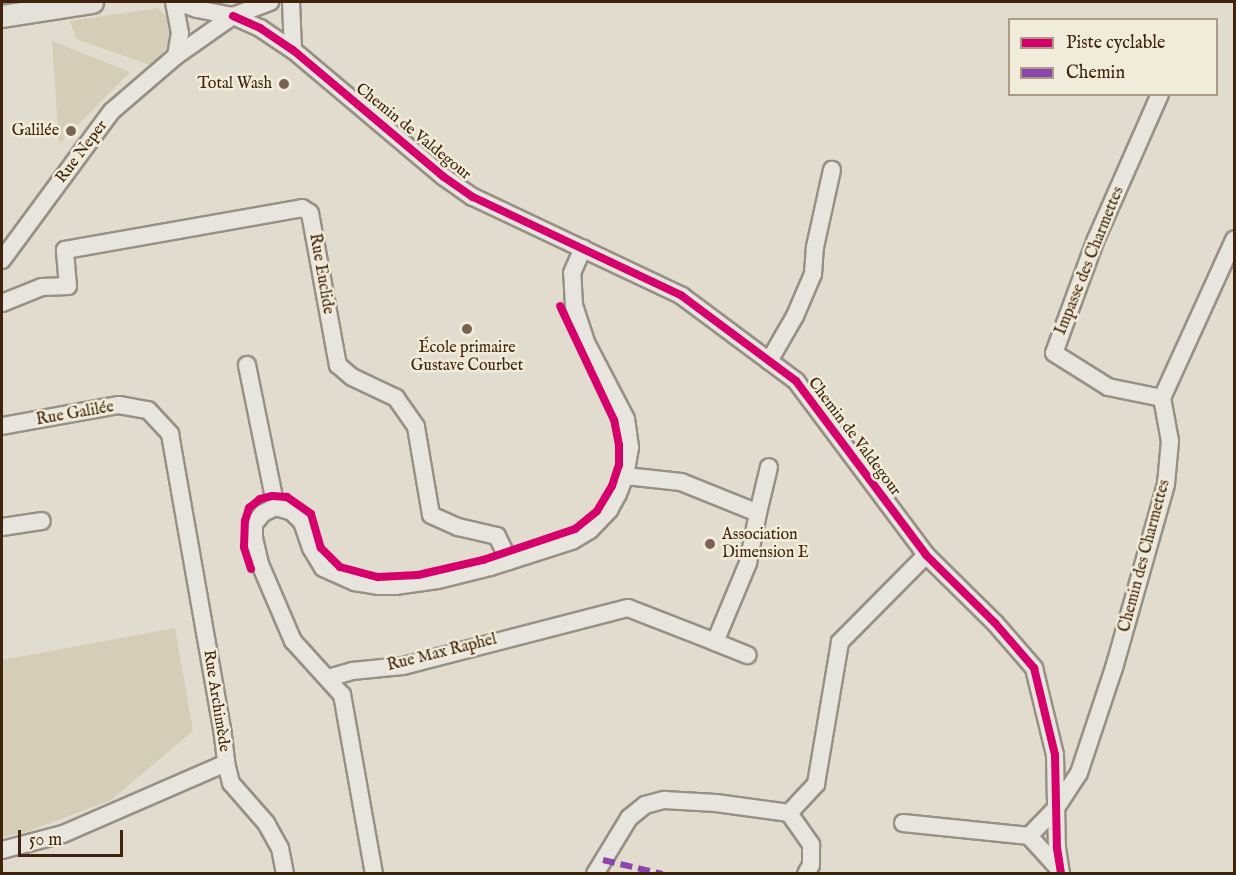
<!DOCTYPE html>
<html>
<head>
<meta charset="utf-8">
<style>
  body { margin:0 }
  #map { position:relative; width:1236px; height:875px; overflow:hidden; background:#e1dccd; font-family:"IM FELL English",serif }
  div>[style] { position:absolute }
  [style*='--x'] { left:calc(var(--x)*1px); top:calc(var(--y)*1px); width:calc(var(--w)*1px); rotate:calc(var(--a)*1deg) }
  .green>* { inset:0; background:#d5cdb8 }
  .roads { filter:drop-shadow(2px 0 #979085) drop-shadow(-2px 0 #979085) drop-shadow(0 2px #979085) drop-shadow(0 -2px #979085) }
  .minor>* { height:16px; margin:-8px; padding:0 8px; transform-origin:8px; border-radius:8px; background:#e8e5de }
  .major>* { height:21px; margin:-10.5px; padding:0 10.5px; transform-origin:10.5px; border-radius:10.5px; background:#e4e1d8 }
  .quiet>* { height:6px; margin-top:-3px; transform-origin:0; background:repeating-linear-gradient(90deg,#8e44ad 0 12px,transparent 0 18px) }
  .cycleway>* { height:8px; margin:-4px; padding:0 4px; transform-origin:4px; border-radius:4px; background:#d6006c }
  .dots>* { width:16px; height:16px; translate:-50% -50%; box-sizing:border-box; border:3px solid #f1ebd9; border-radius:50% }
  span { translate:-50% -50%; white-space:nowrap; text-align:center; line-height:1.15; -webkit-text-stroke:5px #f1ebd9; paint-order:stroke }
  .poi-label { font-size:16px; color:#40230c }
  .right { translate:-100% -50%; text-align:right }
  .left { translate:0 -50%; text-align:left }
  .street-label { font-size:16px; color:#40230c }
  .frame { position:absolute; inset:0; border:3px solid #40230c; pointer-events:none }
  .legend { position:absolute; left:1008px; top:18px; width:210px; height:78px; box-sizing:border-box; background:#f1ebd9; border:2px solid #aa9b87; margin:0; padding:8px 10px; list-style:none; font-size:18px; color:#40230c }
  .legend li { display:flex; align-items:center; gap:12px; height:30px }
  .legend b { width:30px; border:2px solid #aa9b87 }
  .scale { position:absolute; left:18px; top:830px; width:105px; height:27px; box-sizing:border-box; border:3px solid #40230c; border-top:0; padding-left:8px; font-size:18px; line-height:21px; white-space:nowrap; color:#40230c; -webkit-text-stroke:4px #f1ebd9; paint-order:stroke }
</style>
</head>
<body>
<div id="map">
  <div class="green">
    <div style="clip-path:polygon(158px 8px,171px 21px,171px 39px,158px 62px,150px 65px,76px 39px,70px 21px)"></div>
    <div style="clip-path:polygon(52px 41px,130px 72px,59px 144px)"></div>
    <div style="clip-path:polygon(175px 628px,193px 731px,111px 800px,26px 832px,2px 837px,2px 660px)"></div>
  </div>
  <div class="roads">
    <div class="minor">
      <div style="--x:174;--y:2;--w:32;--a:79"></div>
      <div style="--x:180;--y:33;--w:23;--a:100"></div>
      <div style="--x:177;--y:2;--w:21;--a:19"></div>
      <div style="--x:197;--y:9;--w:37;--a:11"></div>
      <div style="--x:233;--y:16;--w:40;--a:-21"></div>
      <div style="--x:291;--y:2;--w:48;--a:87.6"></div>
      <div style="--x:233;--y:16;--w:30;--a:24"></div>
      <div style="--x:260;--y:28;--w:40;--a:34"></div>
      <div style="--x:293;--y:50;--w:197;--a:40.1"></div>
      <div style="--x:444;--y:177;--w:35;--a:35"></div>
      <div style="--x:473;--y:197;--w:231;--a:25.3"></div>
      <div style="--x:682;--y:296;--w:142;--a:36.7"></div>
      <div style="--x:796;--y:381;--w:217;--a:53.2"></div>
      <div style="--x:926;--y:555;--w:97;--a:44.6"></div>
      <div style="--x:995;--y:623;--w:60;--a:49.1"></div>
      <div style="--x:1034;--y:668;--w:89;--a:76.4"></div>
      <div style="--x:1055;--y:755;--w:93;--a:88.8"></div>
      <div style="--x:1057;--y:848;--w:26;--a:81"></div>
      <div style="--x:1160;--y:94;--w:158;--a:113.8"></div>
      <div style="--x:1096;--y:239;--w:121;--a:110.2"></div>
      <div style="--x:1054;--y:353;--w:64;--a:32.2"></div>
      <div style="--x:1108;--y:387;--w:55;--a:11.5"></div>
      <div style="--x:2;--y:260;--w:185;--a:-53.6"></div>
      <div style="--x:112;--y:111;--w:84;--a:-40.7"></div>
      <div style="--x:176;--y:56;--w:70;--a:-35.1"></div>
      <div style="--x:2;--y:303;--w:43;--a:-21.8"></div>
      <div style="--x:42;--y:287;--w:26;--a:-2"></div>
      <div style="--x:68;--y:286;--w:36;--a:-95"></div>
      <div style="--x:65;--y:250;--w:241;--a:-10"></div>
      <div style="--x:302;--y:208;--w:9;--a:32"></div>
      <div style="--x:310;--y:213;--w:155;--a:79.6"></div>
      <div style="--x:338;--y:365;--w:18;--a:41"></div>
      <div style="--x:352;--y:377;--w:49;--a:25.5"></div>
      <div style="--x:396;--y:398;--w:35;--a:55"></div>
      <div style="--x:416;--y:427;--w:89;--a:80.3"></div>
      <div style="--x:431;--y:515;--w:30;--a:24"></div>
      <div style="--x:458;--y:527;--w:40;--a:13"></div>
      <div style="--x:497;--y:536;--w:28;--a:64"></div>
      <div style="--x:769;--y:361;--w:52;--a:-60"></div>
      <div style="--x:795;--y:316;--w:46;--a:-66.8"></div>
      <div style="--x:813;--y:274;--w:27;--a:-86"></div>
      <div style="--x:815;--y:247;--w:79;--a:-77.6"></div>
      <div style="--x:247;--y:365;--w:145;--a:78.5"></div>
      <div style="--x:2;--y:426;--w:119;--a:-10.2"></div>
      <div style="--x:119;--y:405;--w:29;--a:10"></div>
      <div style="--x:148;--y:410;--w:33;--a:47"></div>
      <div style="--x:170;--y:434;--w:299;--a:80"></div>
      <div style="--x:222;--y:728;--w:35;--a:83"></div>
      <div style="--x:226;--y:763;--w:21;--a:76"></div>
      <div style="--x:231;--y:783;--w:53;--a:48.8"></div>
      <div style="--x:266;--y:823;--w:29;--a:61"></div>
      <div style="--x:280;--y:848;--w:26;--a:79"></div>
      <div style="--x:758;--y:513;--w:47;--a:-76.6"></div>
      <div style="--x:2;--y:527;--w:40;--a:-8.5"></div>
      <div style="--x:715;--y:642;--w:35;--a:22"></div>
      <div style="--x:328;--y:678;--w:25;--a:-16"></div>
      <div style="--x:352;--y:671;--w:51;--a:-5.6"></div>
      <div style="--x:403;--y:666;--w:232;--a:-14.5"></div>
      <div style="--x:628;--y:608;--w:93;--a:21.3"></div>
      <div style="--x:715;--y:642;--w:86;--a:-67.3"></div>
      <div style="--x:748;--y:563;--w:51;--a:-78.7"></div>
      <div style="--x:758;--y:513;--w:83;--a:-158.1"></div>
      <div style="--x:681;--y:482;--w:56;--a:-173.9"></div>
      <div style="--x:789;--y:813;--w:39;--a:55"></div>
      <div style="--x:811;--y:845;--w:20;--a:90"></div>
      <div style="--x:811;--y:865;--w:10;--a:119"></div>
      <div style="--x:903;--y:823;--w:127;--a:5.9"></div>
      <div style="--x:1029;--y:836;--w:39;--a:-46"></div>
      <div style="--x:1056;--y:808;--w:42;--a:-56.7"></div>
      <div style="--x:1079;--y:773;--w:111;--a:-71.6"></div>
      <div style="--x:1114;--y:668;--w:191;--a:-74.2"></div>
      <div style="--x:1166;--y:484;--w:43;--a:-84.7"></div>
      <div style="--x:1170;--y:441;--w:44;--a:-100.5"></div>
      <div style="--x:1162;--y:398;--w:174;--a:-65.5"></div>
      <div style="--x:1029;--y:836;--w:45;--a:47.7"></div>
      <div style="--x:2;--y:850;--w:63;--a:-14.7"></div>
      <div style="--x:63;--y:834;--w:178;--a:-23.5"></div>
      <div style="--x:374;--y:874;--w:182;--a:-100.1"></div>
      <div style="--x:342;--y:695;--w:73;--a:-132.2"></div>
      <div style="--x:293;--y:641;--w:84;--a:-113.2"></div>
      <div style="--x:260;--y:564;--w:27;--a:-103"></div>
      <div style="--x:254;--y:538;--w:14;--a:-90"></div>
      <div style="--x:254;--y:524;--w:14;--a:-51"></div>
      <div style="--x:263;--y:513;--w:14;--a:-25"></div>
      <div style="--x:276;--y:507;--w:17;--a:17"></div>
      <div style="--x:292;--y:512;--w:14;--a:45"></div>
      <div style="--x:302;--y:522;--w:28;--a:71"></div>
      <div style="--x:311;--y:548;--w:23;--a:59"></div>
      <div style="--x:323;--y:568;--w:35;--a:24"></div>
      <div style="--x:355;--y:582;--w:23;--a:10"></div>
      <div style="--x:378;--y:586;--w:17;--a:0"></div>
      <div style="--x:395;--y:586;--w:43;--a:-7.9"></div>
      <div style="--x:438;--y:580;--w:54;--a:-14"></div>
      <div style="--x:490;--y:567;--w:86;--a:-17.6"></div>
      <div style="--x:572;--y:541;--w:21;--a:-31"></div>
      <div style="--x:590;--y:530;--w:28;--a:-46"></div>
      <div style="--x:609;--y:510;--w:18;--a:-61"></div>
      <div style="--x:618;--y:494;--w:19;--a:-69"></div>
      <div style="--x:625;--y:476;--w:29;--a:-80"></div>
      <div style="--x:630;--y:447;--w:28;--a:-98"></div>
      <div style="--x:626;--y:419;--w:87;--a:-117.5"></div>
      <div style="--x:586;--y:342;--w:38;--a:-108"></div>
      <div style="--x:574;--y:306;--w:33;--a:-93"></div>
      <div style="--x:572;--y:273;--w:27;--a:-66"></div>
      <div style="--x:595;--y:874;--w:66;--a:-58.7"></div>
      <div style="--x:629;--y:818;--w:21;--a:-39"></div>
      <div style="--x:645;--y:805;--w:20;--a:-15"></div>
      <div style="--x:664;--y:800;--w:52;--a:3.3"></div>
      <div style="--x:716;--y:803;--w:74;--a:7.8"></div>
      <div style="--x:789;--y:813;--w:40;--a:-47"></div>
      <div style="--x:816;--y:784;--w:144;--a:-80.4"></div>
      <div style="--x:840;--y:642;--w:122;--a:-45.3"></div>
    </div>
    <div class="major">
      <div style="--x:2;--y:16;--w:91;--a:-8.8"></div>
    </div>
  </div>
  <div class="quiet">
    <div style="--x:603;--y:860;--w:61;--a:13.3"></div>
  </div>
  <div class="cycleway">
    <div style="--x:233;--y:16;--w:30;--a:24"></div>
    <div style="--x:260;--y:28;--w:40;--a:34"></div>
    <div style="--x:293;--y:50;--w:197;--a:40.1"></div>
    <div style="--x:444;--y:177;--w:35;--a:35"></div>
    <div style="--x:473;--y:197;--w:231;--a:25.3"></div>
    <div style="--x:682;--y:296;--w:142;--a:36.7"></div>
    <div style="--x:796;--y:381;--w:217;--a:53.2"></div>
    <div style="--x:926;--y:555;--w:97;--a:44.6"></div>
    <div style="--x:995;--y:623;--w:60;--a:49.1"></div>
    <div style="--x:1034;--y:668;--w:89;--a:76.4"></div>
    <div style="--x:1055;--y:755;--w:93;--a:88.8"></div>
    <div style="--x:1057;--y:848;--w:26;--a:81"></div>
    <div style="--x:251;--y:569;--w:23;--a:-108"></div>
    <div style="--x:244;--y:547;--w:26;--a:-88"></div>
    <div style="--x:245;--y:521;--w:14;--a:-73"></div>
    <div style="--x:249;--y:508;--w:14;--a:-39"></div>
    <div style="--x:260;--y:499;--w:12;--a:-14"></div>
    <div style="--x:272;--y:496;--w:15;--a:4"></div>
    <div style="--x:287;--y:497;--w:29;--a:35"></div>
    <div style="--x:311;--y:514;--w:35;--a:74"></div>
    <div style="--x:321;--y:548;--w:27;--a:45"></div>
    <div style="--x:340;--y:567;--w:39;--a:15"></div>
    <div style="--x:378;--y:577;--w:40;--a:-2.9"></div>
    <div style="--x:418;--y:575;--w:67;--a:-13"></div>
    <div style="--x:483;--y:560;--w:97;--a:-18.6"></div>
    <div style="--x:575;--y:529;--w:28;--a:-39"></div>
    <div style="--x:597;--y:511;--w:29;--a:-59"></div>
    <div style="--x:612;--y:486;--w:22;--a:-72"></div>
    <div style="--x:619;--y:465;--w:20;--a:-90"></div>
    <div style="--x:619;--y:445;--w:25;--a:-101"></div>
    <div style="--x:614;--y:420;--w:126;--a:-115.3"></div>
  </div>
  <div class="dots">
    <div style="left:284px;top:84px;background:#786450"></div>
    <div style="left:71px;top:131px;background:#786450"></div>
    <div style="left:467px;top:329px;background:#786450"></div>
    <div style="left:710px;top:544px;background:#786450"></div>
  </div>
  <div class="poi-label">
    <span class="right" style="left:272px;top:84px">Total Wash</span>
    <span class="right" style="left:59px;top:131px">Galilée</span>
    <span style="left:467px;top:357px">École primaire<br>Gustave Courbet</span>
    <span class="left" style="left:722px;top:544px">Association<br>Dimension E</span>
  </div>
  <div class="street-label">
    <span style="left:413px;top:132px;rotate:39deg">Chemin de Valdegour</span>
    <span style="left:82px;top:152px;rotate:-53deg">Rue Neper</span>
    <span style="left:1090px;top:261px;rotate:-68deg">Impasse des Charmettes</span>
    <span style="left:321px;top:274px;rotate:80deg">Rue Euclide</span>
    <span style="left:75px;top:414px;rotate:-10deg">Rue Galilée</span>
    <span style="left:854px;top:437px;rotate:53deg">Chemin de Valdegour</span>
    <span style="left:1145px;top:556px;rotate:-75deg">Chemin des Charmettes</span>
    <span style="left:442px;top:653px;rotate:-14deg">Rue Max Raphel</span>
    <span style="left:216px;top:701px;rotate:81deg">Rue Archimède</span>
  </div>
  <div class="frame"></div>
  <ul class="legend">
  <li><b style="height:8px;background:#d6006c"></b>Piste cyclable</li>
  <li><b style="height:8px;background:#8e44ad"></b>Chemin</li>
  </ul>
  <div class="scale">50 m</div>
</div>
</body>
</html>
